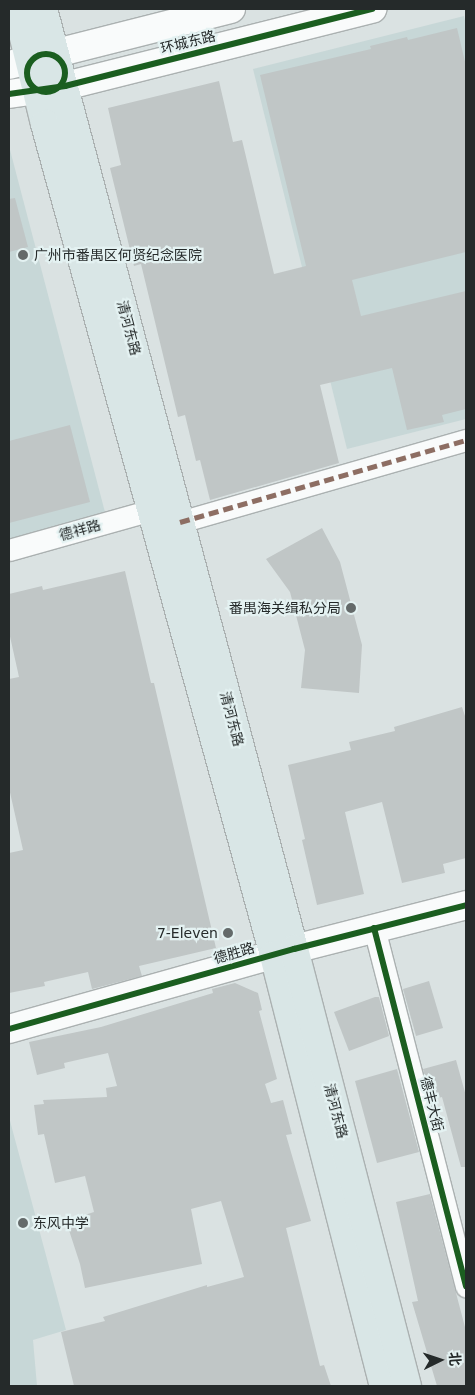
<!DOCTYPE html>
<html>
<head>
<meta charset="utf-8">
<style>
  body { margin:0 }
  #map { position:relative; width:475px; height:1395px; overflow:hidden; background:#dae2e2; font-family:"DejaVu Sans","Noto Sans SC",sans-serif }
  div>[style] { position:absolute }
  [style*='--x'] { left:calc(var(--x)*1px); top:calc(var(--y)*1px); width:calc(var(--w)*1px); rotate:calc(var(--a)*1deg) }
  .built>* { inset:0; background:#c7d7d7 }
  .building>* { inset:0; background:#c0c6c6 }
  .roads { filter:drop-shadow(1px 0 #abb1b1) drop-shadow(-1px 0 #abb1b1) drop-shadow(0 1px #abb1b1) drop-shadow(0 -1px #abb1b1) }
  .street>* { height:21px; margin:-10.5px; padding:0 10.5px; transform-origin:10.5px; border-radius:10.5px; background:#f9fbfb }
  .secondary>* { height:28px; margin:-14px; padding:0 14px; transform-origin:14px; border-radius:14px; background:#f9fbfb }
  .primary>* { height:28px; margin:-14px; padding:0 14px; transform-origin:14px; border-radius:14px; background:#d9e6e6 }
  .quiet>* { height:5px; margin-top:-2.5px; transform-origin:0; background:repeating-linear-gradient(90deg,#8d6e63 0 10px,transparent 0 15px) }
  .cycleway>* { height:6px; margin:-3px; padding:0 3px; transform-origin:3px; border-radius:3px; background:#1b5e20 }
  .cycleway>.ring { margin:-3px; padding:0; box-sizing:content-box; background:none; border:6px solid #1b5e20; border-radius:50% }
  .dots>* { width:14px; height:14px; translate:-50% -50%; box-sizing:border-box; border:2px solid #e4f2f2; border-radius:50% }
  span { translate:-50% -50%; white-space:nowrap; text-align:center; line-height:1.15; -webkit-text-stroke:4.5px #e4f2f2; paint-order:stroke }
  .street-label { font-size:14px; color:#252a2a }
  .poi-label { font-size:14px; color:#252a2a }
  .left { translate:0 -50%; text-align:left }
  .right { translate:-100% -50%; text-align:right }
  .frame { position:absolute; inset:0; border:10px solid #252a2a; pointer-events:none }
  .north { position:absolute; left:415px; top:1335px; width:50px; height:50px; -webkit-text-stroke:4px #e4f2f2; paint-order:stroke; rotate:86deg; font-size:14px; font-weight:700; line-height:20px; text-align:center; color:#252a2a }
  .north::after { content:''; display:block; margin:auto; width:18px; height:22px; background:#252a2a; clip-path:polygon(50% 0,100% 100%,50% 72%,0 100%) }
</style>
</head>
<body>
<div id="map">
  <div class="built">
    <div style="clip-path:polygon(464px 16px,466px 24px,466px 419px,347px 449px,253px 69px)"></div>
    <div style="clip-path:polygon(9px 146px,106px 516px,9px 542px)"></div>
    <div style="clip-path:polygon(9px 1117px,66px 1330px,33px 1340px,37px 1386px,9px 1386px)"></div>
  </div>
  <div class="building">
    <div style="clip-path:polygon(457px 28px,466px 66px,466px 252px,352px 280px,361px 316px,466px 291px,466px 409px,442px 415px,444px 422px,407px 430px,392px 368px,320px 385px,339px 463px,210px 500px,200px 460px,196px 461px,185px 415px,178px 417px,141px 264px,134px 266px,110px 168px,121px 165px,108px 108px,219px 81px,233px 142px,242px 140px,274px 274px,306px 266px,260px 75px,371px 49px,370px 46px,407px 37px,408px 40px)"></div>
    <div style="clip-path:polygon(15px 198px,28px 247px,9px 252px,9px 199px)"></div>
    <div style="clip-path:polygon(70px 425px,90px 502px,9px 523px,9px 441px)"></div>
    <div style="clip-path:polygon(322px 528px,340px 562px,362px 645px,359px 693px,301px 688px,305px 650px,290px 592px,266px 559px)"></div>
    <div style="clip-path:polygon(125px 571px,151px 683px,154px 683px,216px 948px,139px 966px,142px 976px,92px 989px,88px 972px,44px 982px,45px 986px,9px 993px,9px 853px,23px 850px,9px 788px,9px 679px,19px 677px,9px 632px,9px 594px,42px 586px,43px 590px)"></div>
    <div style="clip-path:polygon(462px 707px,466px 719px,466px 858px,443px 864px,445px 873px,402px 883px,382px 802px,345px 812px,364px 894px,317px 905px,302px 840px,305px 839px,288px 765px,351px 750px,349px 742px,395px 731px,394px 727px)"></div>
    <div style="clip-path:polygon(429px 981px,443px 1028px,416px 1036px,403px 989px)"></div>
    <div style="clip-path:polygon(235px 983px,258px 993px,262px 1010px,259px 1011px,277px 1079px,265px 1084px,271px 1103px,283px 1100px,292px 1134px,286px 1135px,311px 1221px,286px 1228px,320px 1366px,324px 1365px,331px 1386px,74px 1386px,61px 1332px,105px 1321px,103px 1317px,207px 1285px,207px 1287px,244px 1277px,221px 1201px,191px 1209px,202px 1264px,85px 1288px,80px 1264px,66px 1221px,94px 1212px,85px 1176px,55px 1183px,44px 1134px,38px 1135px,34px 1105px,44px 1104px,43px 1100px,107px 1097px,106px 1088px,117px 1086px,108px 1053px,64px 1063px,65px 1068px,37px 1075px,29px 1042px,101px 1027px,213px 993px,212px 989px)"></div>
    <div style="clip-path:polygon(375px 997px,379px 997px,389px 1036px,349px 1051px,334px 1012px)"></div>
    <div style="clip-path:polygon(456px 1060px,466px 1096px,466px 1167px,461px 1167px,442px 1097px,431px 1100px,423px 1069px)"></div>
    <div style="clip-path:polygon(397px 1069px,419px 1152px,377px 1163px,355px 1081px)"></div>
    <div style="clip-path:polygon(430px 1194px,466px 1331px,466px 1386px,437px 1386px,412px 1302px,418px 1301px,396px 1202px)"></div>
  </div>
  <div class="roads">
    <div class="street">
      <div style="--x:180;--y:522;--w:298;--a:-16"></div>
      <div style="--x:9;--y:550;--w:148;--a:-15.7"></div>
      <div style="--x:374;--y:928;--w:370;--a:75.6"></div>
    </div>
    <div class="secondary">
      <div style="--x:9;--y:65;--w:229;--a:-14.2"></div>
      <div style="--x:9;--y:94;--w:57;--a:-8.1"></div>
      <div style="--x:65;--y:86;--w:317;--a:-14.1"></div>
      <div style="--x:9;--y:1029;--w:296;--a:-15.7"></div>
      <div style="--x:294;--y:949;--w:178;--a:-14.3"></div>
    </div>
    <div class="primary">
      <div style="--x:17;--y:9;--w:118;--a:76.3"></div>
      <div style="--x:45;--y:124;--w:862;--a:74.59"></div>
      <div style="--x:274;--y:955;--w:445;--a:75.7"></div>
      <div style="--x:43;--y:9;--w:973;--a:75.05"></div>
      <div style="--x:294;--y:949;--w:451;--a:75.5"></div>
    </div>
  </div>
  <div class="quiet">
    <div style="--x:180;--y:522;--w:298;--a:-16"></div>
  </div>
  <div class="cycleway">
    <div class="ring" style="left:27px;top:54px;width:32px;height:32px"></div>
    <div style="--x:9;--y:94;--w:57;--a:-8.1"></div>
    <div style="--x:65;--y:86;--w:317;--a:-14.1"></div>
    <div style="--x:374;--y:928;--w:370;--a:75.6"></div>
    <div style="--x:9;--y:1029;--w:296;--a:-15.7"></div>
    <div style="--x:294;--y:949;--w:178;--a:-14.3"></div>
  </div>
  <div class="dots">
    <div style="left:23px;top:255px;background:#646a6a"></div>
    <div style="left:351px;top:608px;background:#646a6a"></div>
    <div style="left:228px;top:933px;background:#646a6a"></div>
    <div style="left:23px;top:1223px;background:#646a6a"></div>
  </div>
  <div class="street-label">
    <span style="left:188px;top:42px;rotate:-14deg">环城东路</span>
    <span style="left:129px;top:328px;rotate:75deg">清河东路</span>
    <span style="left:80px;top:530px;rotate:-16deg">德祥路</span>
    <span style="left:232px;top:719px;rotate:75deg">清河东路</span>
    <span style="left:234px;top:953px;rotate:-16deg">德胜路</span>
    <span style="left:432px;top:1104px;rotate:76deg">德丰大街</span>
    <span style="left:336px;top:1111px;rotate:75deg">清河东路</span>
  </div>
  <div class="poi-label">
    <span class="left" style="left:34px;top:255px">广州市番禺区何贤纪念医院</span>
    <span class="right" style="left:341px;top:608px">番禺海关缉私分局</span>
    <span class="right" style="left:218px;top:933px">7-Eleven</span>
    <span class="left" style="left:33px;top:1223px">东风中学</span>
  </div>
  <div class="frame"></div>
  <div class="north">北</div>
</div>
</body>
</html>
